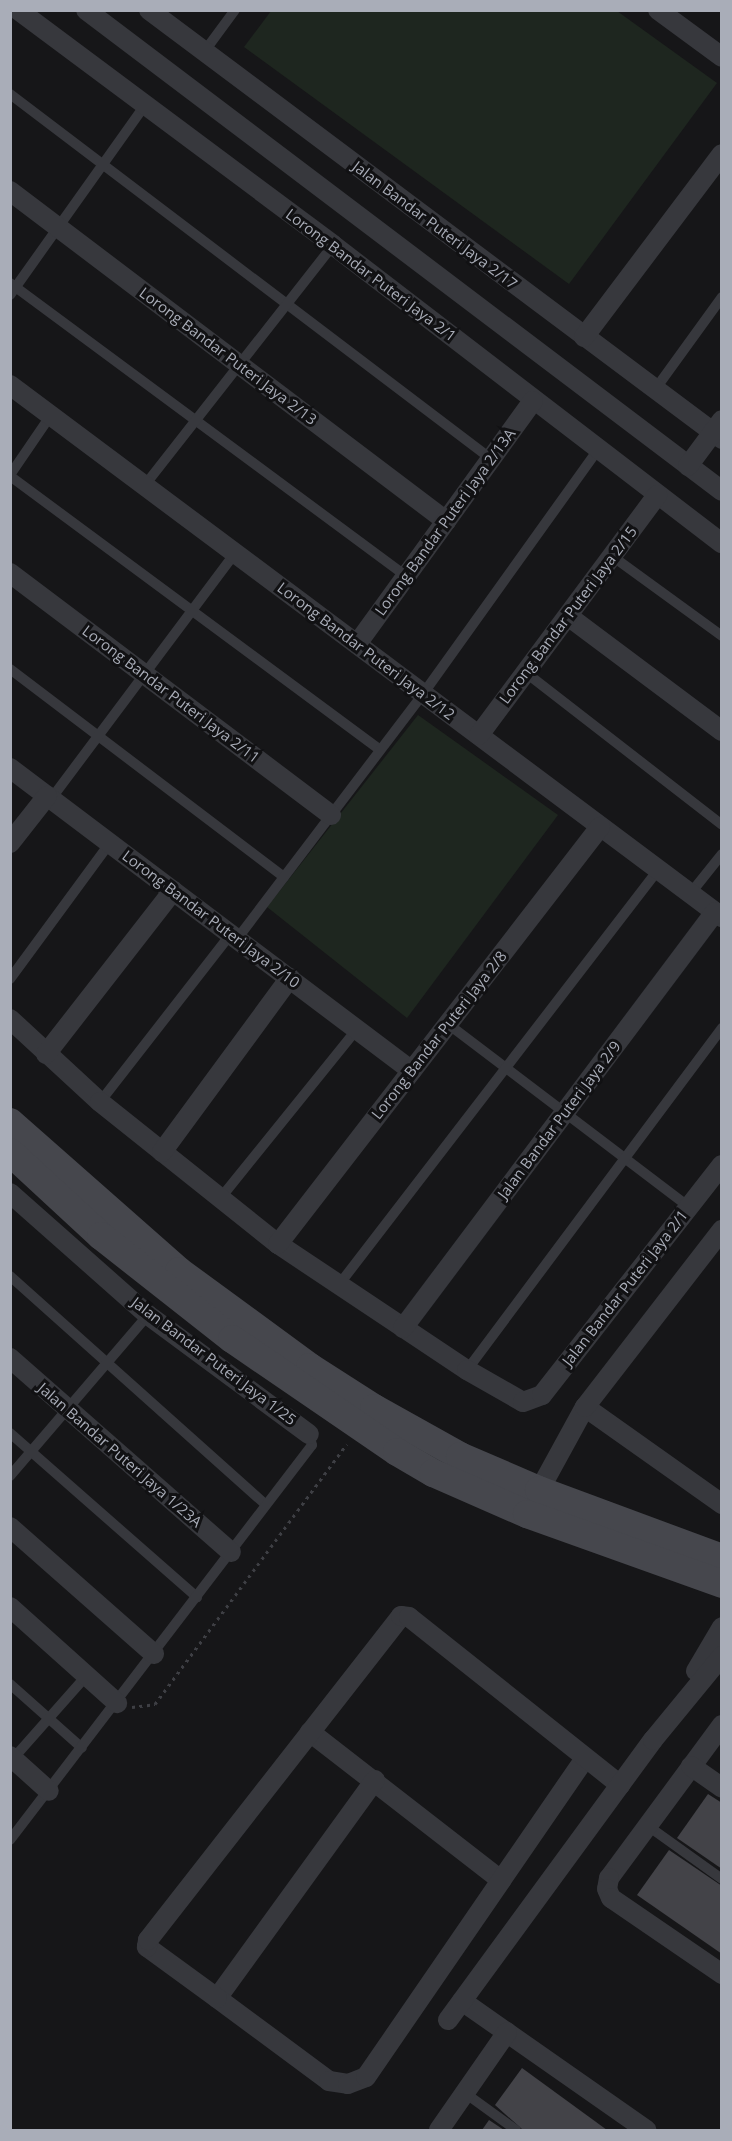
<!DOCTYPE html>
<html>
<head>
<meta charset="utf-8">
<style>
  body { margin:0 }
  #map { position:relative; width:732px; height:2141px; overflow:hidden; background:#161618; font-family:"Open Sans",sans-serif }
  div>[style] { position:absolute }
  [style*='--x'] { left:calc(var(--x)*1px); top:calc(var(--y)*1px); width:calc(var(--w)*1px); rotate:calc(var(--a)*1deg) }
  .green>* { inset:0; background:#1e261f }
  .building>* { inset:0; background:#434348 }
  .path>* { height:3px; margin-top:-1.5px; transform-origin:0; background:repeating-linear-gradient(90deg,#3e3f44 0 3px,transparent 0 7.5px) }
  .lane>* { height:10px; margin:-5px; padding:0 5px; transform-origin:5px; border-radius:5px; background:#37383d }
  .street>* { height:20px; margin:-10px; padding:0 10px; transform-origin:10px; border-radius:10px; background:#37383d }
  .secondary>* { height:28px; margin:-14px; padding:0 14px; transform-origin:14px; border-radius:14px; background:#46474d }
  span { translate:-50% -50%; white-space:nowrap; text-align:center; line-height:1.15; -webkit-text-stroke:6px #111113; paint-order:stroke }
  .street-label { font-size:15px; color:#a9adb8 }
  .frame { position:absolute; inset:0; border:12px solid #a9adb8; pointer-events:none }
</style>
</head>
<body>
<div id="map">
  <div class="green">
    <div style="clip-path:polygon(271px 11px,617px 11px,717px 83px,569px 284px,244px 47px)"></div>
    <div style="clip-path:polygon(418px 715px,558px 815px,407px 1018px,267px 907px)"></div>
  </div>
  <div class="building">
    <div style="clip-path:polygon(708px 1794px,722px 1803px,722px 1869px,677px 1838px)"></div>
    <div style="clip-path:polygon(669px 1850px,722px 1886px,722px 1954px,637px 1895px)"></div>
    <div style="clip-path:polygon(522px 2068px,607px 2130px,523px 2130px,495px 2105px)"></div>
    <div style="clip-path:polygon(489px 2120px,504px 2130px,482px 2130px)"></div>
  </div>
  <div class="path">
    <div style="--x:132;--y:1707;--w:23;--a:-7"></div>
    <div style="--x:155;--y:1704;--w:323;--a:-53.6"></div>
  </div>
  <div class="lane">
    <div style="--x:204;--y:52;--w:52;--a:-53.6"></div>
    <div style="--x:10;--y:94;--w:604;--a:37.19"></div>
    <div style="--x:10;--y:283;--w:493;--a:36.5"></div>
    <div style="--x:10;--y:295;--w:233;--a:-54.6"></div>
    <div style="--x:654;--y:391;--w:116;--a:-54.1"></div>
    <div style="--x:10;--y:475;--w:73;--a:-55.7"></div>
    <div style="--x:10;--y:476;--w:460;--a:36.5"></div>
    <div style="--x:145;--y:485;--w:305;--a:-51.9"></div>
    <div style="--x:612;--y:556;--w:136;--a:36"></div>
    <div style="--x:10;--y:669;--w:344;--a:37.2"></div>
    <div style="--x:525;--y:672;--w:249;--a:37.8"></div>
    <div style="--x:51;--y:799;--w:307;--a:-53.2"></div>
    <div style="--x:690;--y:894;--w:51;--a:-51.3"></div>
    <div style="--x:237;--y:939;--w:308;--a:-52.8"></div>
    <div style="--x:423;--y:694;--w:300;--a:-54.4"></div>
    <div style="--x:10;--y:979;--w:169;--a:-53.7"></div>
    <div style="--x:448;--y:1024;--w:303;--a:37.2"></div>
    <div style="--x:100;--y:1102;--w:213;--a:-52.1"></div>
    <div style="--x:219;--y:1200;--w:220;--a:-51.1"></div>
    <div style="--x:10;--y:1276;--w:343;--a:41.8"></div>
    <div style="--x:338;--y:1286;--w:525;--a:-52.43"></div>
    <div style="--x:467;--y:1370;--w:427;--a:-53.3"></div>
    <div style="--x:10;--y:1433;--w:249;--a:41.3"></div>
    <div style="--x:10;--y:1476;--w:212;--a:-49.4"></div>
    <div style="--x:10;--y:1684;--w:96;--a:41.6"></div>
    <div style="--x:11;--y:1761;--w:115;--a:-48.5"></div>
    <div style="--x:648;--y:1826;--w:91;--a:35.6"></div>
    <div style="--x:10;--y:1840;--w:497;--a:-52.6"></div>
    <div style="--x:312;--y:1445;--w:11;--a:-105"></div>
    <div style="--x:465;--y:2093;--w:63;--a:36"></div>
  </div>
  <div class="street">
    <div style="--x:18;--y:10;--w:393;--a:36.7"></div>
    <div style="--x:333;--y:245;--w:490;--a:37.5"></div>
    <div style="--x:86;--y:10;--w:797;--a:37.1"></div>
    <div style="--x:149;--y:10;--w:716;--a:36.82"></div>
    <div style="--x:658;--y:10;--w:79;--a:36.3"></div>
    <div style="--x:10;--y:191;--w:547;--a:37.12"></div>
    <div style="--x:584;--y:337;--w:229;--a:-53"></div>
    <div style="--x:10;--y:385;--w:889;--a:36.77"></div>
    <div style="--x:688;--y:466;--w:57;--a:-53.5"></div>
    <div style="--x:10;--y:573;--w:402;--a:37"></div>
    <div style="--x:568;--y:616;--w:192;--a:36.8"></div>
    <div style="--x:357;--y:644;--w:300;--a:-54.1"></div>
    <div style="--x:479;--y:735;--w:299;--a:-53.4"></div>
    <div style="--x:10;--y:768;--w:503;--a:37.01"></div>
    <div style="--x:10;--y:843;--w:60;--a:-51.8"></div>
    <div style="--x:10;--y:1019;--w:122;--a:42.7"></div>
    <div style="--x:100;--y:1102;--w:228;--a:38.6"></div>
    <div style="--x:278;--y:1244;--w:227;--a:33.7"></div>
    <div style="--x:467;--y:1370;--w:64;--a:29.7"></div>
    <div style="--x:523;--y:1402;--w:20;--a:-20"></div>
    <div style="--x:542;--y:1395;--w:292;--a:-52"></div>
    <div style="--x:46;--y:1054;--w:207;--a:-52.1"></div>
    <div style="--x:162;--y:1152;--w:216;--a:-53.7"></div>
    <div style="--x:10;--y:1193;--w:184;--a:41.5"></div>
    <div style="--x:148;--y:1315;--w:200;--a:36.5"></div>
    <div style="--x:278;--y:1244;--w:527;--a:-52.33"></div>
    <div style="--x:403;--y:1328;--w:520;--a:-53.13"></div>
    <div style="--x:10;--y:1358;--w:294;--a:41.3"></div>
    <div style="--x:585;--y:1407;--w:168;--a:35.3"></div>
    <div style="--x:534;--y:1500;--w:106;--a:-61.3"></div>
    <div style="--x:585;--y:1407;--w:224;--a:-52.3"></div>
    <div style="--x:10;--y:1527;--w:192;--a:41.4"></div>
    <div style="--x:10;--y:1607;--w:144;--a:41.9"></div>
    <div style="--x:696;--y:1671;--w:51;--a:-59.4"></div>
    <div style="--x:722;--y:1725;--w:190;--a:126.4"></div>
    <div style="--x:609;--y:1878;--w:11;--a:100"></div>
    <div style="--x:607;--y:1889;--w:10;--a:66"></div>
    <div style="--x:611;--y:1898;--w:135;--a:34.4"></div>
    <div style="--x:310;--y:1732;--w:242;--a:37.8"></div>
    <div style="--x:10;--y:1756;--w:52;--a:41.9"></div>
    <div style="--x:691;--y:1766;--w:38;--a:35"></div>
    <div style="--x:375;--y:1780;--w:269;--a:125.9"></div>
    <div style="--x:217;--y:1998;--w:139;--a:36.5"></div>
    <div style="--x:329;--y:2081;--w:19;--a:9"></div>
    <div style="--x:348;--y:2084;--w:19;--a:-21"></div>
    <div style="--x:366;--y:2077;--w:387;--a:-55.5"></div>
    <div style="--x:217;--y:1998;--w:87;--a:-143.9"></div>
    <div style="--x:147;--y:1947;--w:7;--a:-82"></div>
    <div style="--x:148;--y:1940;--w:411;--a:-52"></div>
    <div style="--x:401;--y:1616;--w:8;--a:7"></div>
    <div style="--x:409;--y:1617;--w:270;--a:38.5"></div>
    <div style="--x:462;--y:2001;--w:225;--a:35"></div>
    <div style="--x:448;--y:2020;--w:347;--a:-53.8"></div>
    <div style="--x:653;--y:1740;--w:109;--a:-50.6"></div>
    <div style="--x:439;--y:2130;--w:119;--a:-55.2"></div>
  </div>
  <div class="secondary">
    <div style="--x:10;--y:1122;--w:225;--a:41.4"></div>
    <div style="--x:179;--y:1271;--w:162;--a:36.2"></div>
    <div style="--x:310;--y:1367;--w:76;--a:32.6"></div>
    <div style="--x:374;--y:1408;--w:98;--a:29.2"></div>
    <div style="--x:460;--y:1456;--w:86;--a:23.3"></div>
    <div style="--x:539;--y:1490;--w:195;--a:20.4"></div>
    <div style="--x:10;--y:1152;--w:124;--a:42.7"></div>
    <div style="--x:101;--y:1236;--w:167;--a:38.2"></div>
    <div style="--x:232;--y:1339;--w:200;--a:34.4"></div>
    <div style="--x:397;--y:1452;--w:42;--a:30.3"></div>
    <div style="--x:433;--y:1473;--w:103;--a:23.6"></div>
    <div style="--x:527;--y:1514;--w:207;--a:19.7"></div>
  </div>
  <div class="street-label">
    <span style="left:435px;top:225px;rotate:37deg">Jalan Bandar Puteri Jaya 2/17</span>
    <span style="left:371px;top:275px;rotate:37deg">Lorong Bandar Puteri Jaya 2/1</span>
    <span style="left:228px;top:356px;rotate:37deg">Lorong Bandar Puteri Jaya 2/13</span>
    <span style="left:445px;top:522px;rotate:-54deg">Lorong Bandar Puteri Jaya 2/13A</span>
    <span style="left:568px;top:615px;rotate:-53deg">Lorong Bandar Puteri Jaya 2/15</span>
    <span style="left:366px;top:651px;rotate:37deg">Lorong Bandar Puteri Jaya 2/12</span>
    <span style="left:171px;top:694px;rotate:37deg">Lorong Bandar Puteri Jaya 2/11</span>
    <span style="left:211px;top:919px;rotate:37deg">Lorong Bandar Puteri Jaya 2/10</span>
    <span style="left:439px;top:1035px;rotate:-52deg">Lorong Bandar Puteri Jaya 2/8</span>
    <span style="left:559px;top:1120px;rotate:-53deg">Jalan Bandar Puteri Jaya 2/9</span>
    <span style="left:625px;top:1288px;rotate:-52deg">Jalan Bandar Puteri Jaya 2/1</span>
    <span style="left:214px;top:1361px;rotate:37deg">Jalan Bandar Puteri Jaya 1/25</span>
    <span style="left:120px;top:1455px;rotate:41deg">Jalan Bandar Puteri Jaya 1/23A</span>
  </div>
  <div class="frame"></div>
</div>
</body>
</html>
